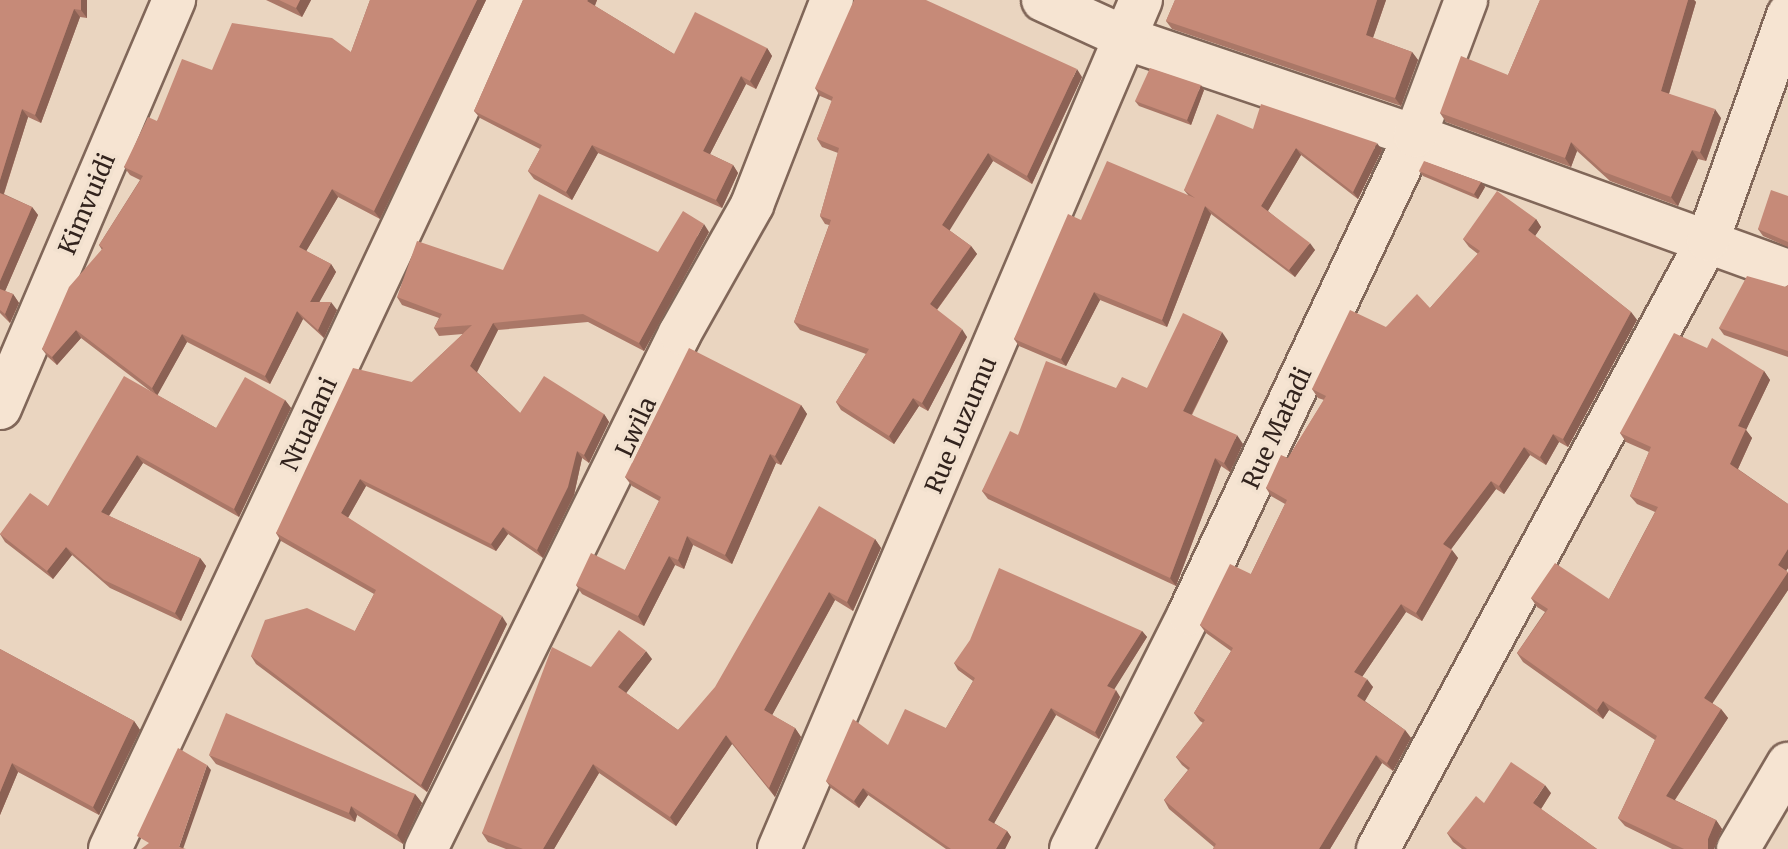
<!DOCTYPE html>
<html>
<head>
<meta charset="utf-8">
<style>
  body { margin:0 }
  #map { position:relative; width:1788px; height:849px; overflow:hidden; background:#ead5c0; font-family:Merriweather,serif }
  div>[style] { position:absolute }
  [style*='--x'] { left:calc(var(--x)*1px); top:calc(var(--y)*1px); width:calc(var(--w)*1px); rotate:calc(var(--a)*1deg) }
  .roads { filter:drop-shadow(2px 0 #816759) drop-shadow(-2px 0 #816759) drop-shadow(0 2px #816759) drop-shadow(0 -2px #816759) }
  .minor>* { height:42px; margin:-21px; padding:0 21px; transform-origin:21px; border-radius:21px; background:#f6e4d2 }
  .wall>* { inset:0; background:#aa7767 }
  .shaded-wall>* { inset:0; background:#8b6154 }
  .building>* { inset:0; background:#c68a78 }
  span { translate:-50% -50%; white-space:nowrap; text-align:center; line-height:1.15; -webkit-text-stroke:7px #f2e1cf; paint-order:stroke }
  .street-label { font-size:24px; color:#32231d }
</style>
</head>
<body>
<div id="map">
  <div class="roads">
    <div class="minor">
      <div style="--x:1043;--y:0;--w:94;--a:24.6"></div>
      <div style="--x:1128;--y:39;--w:303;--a:18.7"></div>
      <div style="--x:1415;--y:136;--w:397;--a:19.9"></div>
      <div style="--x:0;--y:408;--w:444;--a:-66.9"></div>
      <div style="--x:110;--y:849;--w:938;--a:-64.83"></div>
      <div style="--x:426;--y:849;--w:575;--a:-63.79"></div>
      <div style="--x:680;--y:333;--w:147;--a:-60.6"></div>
      <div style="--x:752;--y:205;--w:220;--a:-68.7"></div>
      <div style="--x:779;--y:849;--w:923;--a:-66.91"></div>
      <div style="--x:1071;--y:849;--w:263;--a:-63.3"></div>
      <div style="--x:1189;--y:614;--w:529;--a:-64.7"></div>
      <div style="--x:1415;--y:136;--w:145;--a:-69.4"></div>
      <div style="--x:1378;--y:849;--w:693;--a:-61.55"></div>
      <div style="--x:1708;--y:240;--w:239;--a:-70.4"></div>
      <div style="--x:1738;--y:849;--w:99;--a:-59.5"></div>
    </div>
  </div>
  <div class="wall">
    <div style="clip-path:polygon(0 0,87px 0,87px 18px,80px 17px,41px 123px,28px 117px,4px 194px,32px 207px,38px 215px,5px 291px,13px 294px,19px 303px,10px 323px,0 313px)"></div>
    <div style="clip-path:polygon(266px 0,311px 0,302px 17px)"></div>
    <div style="clip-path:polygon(370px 0,486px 0,380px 219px,338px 197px,306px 251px,331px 264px,336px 272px,319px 302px,337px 310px,324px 338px,303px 319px,270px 384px,187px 342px,157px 395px,216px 428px,285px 400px,291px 408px,239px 517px,143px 463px,109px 516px,200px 558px,206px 566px,181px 621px,110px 588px,72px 555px,53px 579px,5px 542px,0 534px,48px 506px,153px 393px,81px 338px,57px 365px,48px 357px,42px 349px,102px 250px,99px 245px,140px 180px,130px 175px,124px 167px,157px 121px,212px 70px,351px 52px)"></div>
    <div style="clip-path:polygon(523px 0,597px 0,595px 6px,674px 54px,767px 48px,772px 56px,756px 89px,746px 84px,710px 154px,733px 165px,738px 173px,722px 208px,598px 153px,572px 200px,534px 179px,528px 171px,540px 149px,480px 118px,474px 111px)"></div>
    <div style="clip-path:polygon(1175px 0,1386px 0,1373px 38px,1412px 52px,1418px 60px,1401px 106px,1172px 29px,1166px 21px)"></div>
    <div style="clip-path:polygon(1540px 0,1694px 0,1696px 2px,1669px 94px,1721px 118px,1706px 161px,1698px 159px,1678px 206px,1610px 181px,1577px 151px,1571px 167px,1446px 122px,1440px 113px,1508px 75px)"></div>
    <div style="clip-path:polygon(1082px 77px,1032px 184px,993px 161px,949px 230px,971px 246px,977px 254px,937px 310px,967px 337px,928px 411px,919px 406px,894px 444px,841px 410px,836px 402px,866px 354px,800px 330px,794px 322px,829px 225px,825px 224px,820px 216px,838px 153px,822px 147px,817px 139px,832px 101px,820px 96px,815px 88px)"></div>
    <div style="clip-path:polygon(1204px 90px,1191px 125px,1139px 106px,1135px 101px)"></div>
    <div style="clip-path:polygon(1253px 129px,1382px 150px,1358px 199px,1301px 155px,1268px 211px,1315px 250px,1295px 277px,1211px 214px,1167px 327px,1100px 300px,1066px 366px,1019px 346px,1014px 339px,1081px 220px,1188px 195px,1184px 190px)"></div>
    <div style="clip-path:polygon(1419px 171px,1481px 182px,1485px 187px,1478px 199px,1423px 176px)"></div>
    <div style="clip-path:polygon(1788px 196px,1788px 247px,1763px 236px,1758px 229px)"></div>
    <div style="clip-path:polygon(1536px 219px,1541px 227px,1535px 236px,1631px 312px,1637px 320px,1568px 447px,1559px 442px,1546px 465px,1530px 455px,1504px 494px,1496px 489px,1451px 549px,1458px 558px,1422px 621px,1406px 612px,1362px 677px,1373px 687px,1365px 701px,1405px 730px,1411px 738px,1393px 771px,1382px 763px,1330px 849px,1213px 849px,1214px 847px,1169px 809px,1164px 800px,1188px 770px,1182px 765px,1176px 757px,1203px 723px,1200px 721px,1194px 713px,1231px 651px,1206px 633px,1200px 625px,1251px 574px,1285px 504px,1271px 496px,1266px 488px,1288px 458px,1324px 400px,1318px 398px,1312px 389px,1386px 327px,1430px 308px,1478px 254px,1469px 247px,1463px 239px)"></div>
    <div style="clip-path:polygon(709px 232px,644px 351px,588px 322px,498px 330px,477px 372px,520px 413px,604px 414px,609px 422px,589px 463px,582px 458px,574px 495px,543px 558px,508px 534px,496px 551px,366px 486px,348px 518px,507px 624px,427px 792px,256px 664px,251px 656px,355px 631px,374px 594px,281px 541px,276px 533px,412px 382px,463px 334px,439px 336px,434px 328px,439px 318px,402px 305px,397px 297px,503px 270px,658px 252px)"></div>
    <div style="clip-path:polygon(1788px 285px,1788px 357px,1724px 335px,1719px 328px)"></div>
    <div style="clip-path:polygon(1228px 341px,1192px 415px,1243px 444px,1230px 472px,1221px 466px,1176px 586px,988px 499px,982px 491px,1018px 435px,1116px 388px,1147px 388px)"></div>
    <div style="clip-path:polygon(1707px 348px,1764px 371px,1770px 380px,1746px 430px,1752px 438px,1738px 469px,1788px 504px,1788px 568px,1786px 571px,1788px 573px,1788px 590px,1712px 703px,1721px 709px,1728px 718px,1675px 800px,1716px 820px,1722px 829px,1714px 849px,1672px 849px,1625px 826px,1618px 818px,1655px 740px,1609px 710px,1603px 719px,1523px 662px,1517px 653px,1545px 612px,1537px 607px,1531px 598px,1609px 599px,1655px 512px,1637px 504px,1630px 496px,1649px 452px,1626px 442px,1620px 433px)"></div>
    <div style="clip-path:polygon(801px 405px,807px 414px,781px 465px,776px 463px,732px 564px,693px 545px,684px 569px,675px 565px,644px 626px,582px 594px,576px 585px,625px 570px,659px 501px,632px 486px,625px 477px)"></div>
    <div style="clip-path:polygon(875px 539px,881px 548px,853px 611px,835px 600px,772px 715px,795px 728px,801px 737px,775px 797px,732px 744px,676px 826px,599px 773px,554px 849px,506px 849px,488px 842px,482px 833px,591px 667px,652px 659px,626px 693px,678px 730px)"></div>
    <div style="clip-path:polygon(1142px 631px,1147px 637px,1114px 689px,1120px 697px,1099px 739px,1056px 715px,994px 823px,1007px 831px,1011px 837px,1005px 849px,946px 849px,868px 795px,859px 808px,831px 788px,826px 781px,888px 745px,946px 728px,973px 681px,958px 670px,954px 663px)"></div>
    <div style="clip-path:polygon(0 649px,134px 721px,140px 730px,99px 815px,18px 772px,0 815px)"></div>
    <div style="clip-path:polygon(209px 755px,415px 794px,422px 803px,403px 844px,357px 815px,355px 822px,216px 764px)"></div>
    <div style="clip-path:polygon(1551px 793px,1541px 809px,1597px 849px,1462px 849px,1453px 842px,1447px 833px)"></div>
  </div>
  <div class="shaded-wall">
    <div style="clip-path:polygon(81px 0,87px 0,87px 18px,81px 10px)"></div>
    <div style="clip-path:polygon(300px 0,311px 0,302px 17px,296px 8px)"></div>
    <div style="clip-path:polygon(477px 0,486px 0,380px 219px,374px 211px)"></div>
    <div style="clip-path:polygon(588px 0,597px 0,593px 9px,587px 1px)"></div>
    <div style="clip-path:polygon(1377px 0,1386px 0,1371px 43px,1366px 35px)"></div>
    <div style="clip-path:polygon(1688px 0,1694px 0,1696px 2px,1667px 100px,1661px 91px)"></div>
    <div style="clip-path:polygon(74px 9px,80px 17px,41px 123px,35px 115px)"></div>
    <div style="clip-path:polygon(767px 48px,772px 56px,756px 89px,750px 81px)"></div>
    <div style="clip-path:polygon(1412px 52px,1418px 60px,1401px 106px,1395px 98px)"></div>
    <div style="clip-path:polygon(1077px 69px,1082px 77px,1032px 184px,1027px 176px)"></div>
    <div style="clip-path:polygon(741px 76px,746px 84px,708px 158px,703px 151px)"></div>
    <div style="clip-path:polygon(1201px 85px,1204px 90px,1191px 125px,1187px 120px)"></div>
    <div style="clip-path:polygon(22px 109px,28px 117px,2px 199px,0 196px,0 180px)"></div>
    <div style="clip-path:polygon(1715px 109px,1721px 118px,1706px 161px,1700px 152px)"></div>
    <div style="clip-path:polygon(1571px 142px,1577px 151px,1571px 167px,1565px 158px)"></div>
    <div style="clip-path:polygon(1377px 143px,1382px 150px,1358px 199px,1353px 192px)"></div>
    <div style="clip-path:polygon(592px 145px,598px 153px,572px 200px,566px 192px)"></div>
    <div style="clip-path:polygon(1296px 148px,1301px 155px,1266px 214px,1261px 206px)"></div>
    <div style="clip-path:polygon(1692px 150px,1698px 159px,1678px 206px,1671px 197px)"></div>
    <div style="clip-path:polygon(988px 153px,993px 161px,948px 233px,942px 225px)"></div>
    <div style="clip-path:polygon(733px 165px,738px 173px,722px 208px,716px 200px)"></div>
    <div style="clip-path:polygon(1481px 182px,1485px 187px,1478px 199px,1474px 194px)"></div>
    <div style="clip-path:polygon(332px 189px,338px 197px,304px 255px,299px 247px)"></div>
    <div style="clip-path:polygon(1205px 206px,1211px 214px,1167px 327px,1162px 320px)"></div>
    <div style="clip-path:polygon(32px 207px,38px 215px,3px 296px,0 292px,0 281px)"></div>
    <div style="clip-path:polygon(1536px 219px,1541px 227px,1533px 239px,1528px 230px)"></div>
    <div style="clip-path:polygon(704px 224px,709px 232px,644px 351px,639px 343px)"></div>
    <div style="clip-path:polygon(1310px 243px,1315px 250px,1295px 277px,1289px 270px)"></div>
    <div style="clip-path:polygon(971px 246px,977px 254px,935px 312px,930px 304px)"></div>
    <div style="clip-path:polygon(331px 264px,336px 272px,315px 310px,310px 302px)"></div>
    <div style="clip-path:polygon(1094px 292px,1100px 300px,1066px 366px,1061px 359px)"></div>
    <div style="clip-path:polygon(13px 294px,19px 303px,10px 323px,5px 314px)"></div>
    <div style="clip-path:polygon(331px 302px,337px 310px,324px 338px,318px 330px)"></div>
    <div style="clip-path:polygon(297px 311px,303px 319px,270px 384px,265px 376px)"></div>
    <div style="clip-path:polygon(1631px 312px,1637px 320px,1568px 447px,1563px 439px)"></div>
    <div style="clip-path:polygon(493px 323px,498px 330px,476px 374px,470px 366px)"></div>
    <div style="clip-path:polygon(962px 329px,967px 337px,928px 411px,922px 403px)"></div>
    <div style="clip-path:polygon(76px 330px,81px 338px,57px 365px,52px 357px)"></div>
    <div style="clip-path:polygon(1222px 332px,1228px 341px,1189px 419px,1183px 411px)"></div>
    <div style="clip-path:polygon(182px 334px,187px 342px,157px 396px,152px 388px)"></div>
    <div style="clip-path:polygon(1764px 371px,1770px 380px,1746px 430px,1752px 438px,1736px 473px,1730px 464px,1738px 426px)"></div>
    <div style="clip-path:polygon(913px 398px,919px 406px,894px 444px,889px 436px)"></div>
    <div style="clip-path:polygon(285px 400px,291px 408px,239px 517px,234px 509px)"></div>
    <div style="clip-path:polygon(801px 405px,807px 414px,781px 465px,775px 456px)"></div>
    <div style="clip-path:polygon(604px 414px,609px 422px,589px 463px,584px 455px)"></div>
    <div style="clip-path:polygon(1553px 434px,1559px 442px,1546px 465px,1540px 457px)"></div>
    <div style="clip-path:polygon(1237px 435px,1243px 444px,1230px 472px,1224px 463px)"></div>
    <div style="clip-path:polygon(1524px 447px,1530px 455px,1504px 494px,1499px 486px)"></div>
    <div style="clip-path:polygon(577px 451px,582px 458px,574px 495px,543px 558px,537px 550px)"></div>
    <div style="clip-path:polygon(770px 454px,776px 463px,732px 564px,725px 555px)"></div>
    <div style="clip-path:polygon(137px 455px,143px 463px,106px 520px,101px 512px)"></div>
    <div style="clip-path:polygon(1215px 458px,1221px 466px,1176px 586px,1170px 578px)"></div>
    <div style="clip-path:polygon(360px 479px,366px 486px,346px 521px,341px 513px)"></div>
    <div style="clip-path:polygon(1491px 481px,1496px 489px,1449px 552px,1443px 544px)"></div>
    <div style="clip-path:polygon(503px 527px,508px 534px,496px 551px,491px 544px)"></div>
    <div style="clip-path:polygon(687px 536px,693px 545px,684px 569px,678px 560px)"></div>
    <div style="clip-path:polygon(875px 539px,881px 548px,853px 611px,847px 602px)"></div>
    <div style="clip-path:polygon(66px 547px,72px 555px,53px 579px,47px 571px)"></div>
    <div style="clip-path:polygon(1788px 549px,1788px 568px,1784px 574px,1778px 565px)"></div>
    <div style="clip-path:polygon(1452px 550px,1458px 558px,1422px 621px,1416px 613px)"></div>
    <div style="clip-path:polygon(669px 556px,675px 565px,644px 626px,638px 616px)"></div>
    <div style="clip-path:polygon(200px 558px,206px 566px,181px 621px,175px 613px)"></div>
    <div style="clip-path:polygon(1788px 572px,1788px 590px,1710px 707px,1704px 698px)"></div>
    <div style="clip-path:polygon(829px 592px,835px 600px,770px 719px,764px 710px)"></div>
    <div style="clip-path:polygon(1401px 604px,1406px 612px,1360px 680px,1354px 672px)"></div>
    <div style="clip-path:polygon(502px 616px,507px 624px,427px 792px,421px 785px)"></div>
    <div style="clip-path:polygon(1142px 631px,1147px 637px,1112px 693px,1107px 686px)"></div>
    <div style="clip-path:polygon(646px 651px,652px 659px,624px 696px,618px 687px)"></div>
    <div style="clip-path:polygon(1367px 679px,1373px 687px,1363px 704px,1357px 696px)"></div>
    <div style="clip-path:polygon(1116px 690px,1120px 697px,1099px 739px,1095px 732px)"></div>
    <div style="clip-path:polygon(1603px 701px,1609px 710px,1603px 719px,1597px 710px)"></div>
    <div style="clip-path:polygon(1051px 708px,1056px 715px,992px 827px,988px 820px)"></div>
    <div style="clip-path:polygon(1721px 709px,1728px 718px,1672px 804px,1666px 796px)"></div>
    <div style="clip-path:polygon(134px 721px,140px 730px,99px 815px,93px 807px)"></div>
    <div style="clip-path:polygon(795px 728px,801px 737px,775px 797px,769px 788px)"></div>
    <div style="clip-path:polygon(1405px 730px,1411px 738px,1393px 771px,1387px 763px)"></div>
    <div style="clip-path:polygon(726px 735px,732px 744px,676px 826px,670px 817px)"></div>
    <div style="clip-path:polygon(1376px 755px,1382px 763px,1330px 849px,1319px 849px)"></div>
    <div style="clip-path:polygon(12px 763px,18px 772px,0 815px,0 792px)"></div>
    <div style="clip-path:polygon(593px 764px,599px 773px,554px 849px,543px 849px)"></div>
    <div style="clip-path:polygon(207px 765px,211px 770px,183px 849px,179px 847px)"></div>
    <div style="clip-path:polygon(1545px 785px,1551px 793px,1539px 812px,1533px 803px)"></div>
    <div style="clip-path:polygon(863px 788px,868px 795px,859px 808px,854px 801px)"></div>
    <div style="clip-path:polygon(415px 794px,422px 803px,403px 844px,397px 835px)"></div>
    <div style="clip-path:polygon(351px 806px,357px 815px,355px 822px,349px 813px)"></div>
    <div style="clip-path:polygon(1716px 820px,1722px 829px,1714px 849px,1708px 849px,1708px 839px)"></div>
    <div style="clip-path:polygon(1007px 831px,1011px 837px,1005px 849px,996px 849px)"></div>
  </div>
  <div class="building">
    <div style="clip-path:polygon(0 0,81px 0,81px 10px,74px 9px,35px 115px,22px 109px,0 180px)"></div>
    <div style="clip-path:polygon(279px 0,300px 0,296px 8px)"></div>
    <div style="clip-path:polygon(370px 0,477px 0,374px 211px,332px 189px,299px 247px,331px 264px,310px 302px,331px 302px,318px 330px,297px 311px,265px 376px,182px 334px,152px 388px,76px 330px,52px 357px,42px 349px,69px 287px,103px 248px,99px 245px,143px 176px,124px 167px,148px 117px,157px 121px,182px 59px,212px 70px,232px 23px,332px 38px,351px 52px)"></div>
    <div style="clip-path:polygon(523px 0,588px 0,587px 1px,674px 54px,695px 12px,767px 48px,750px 81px,741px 76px,703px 151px,733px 165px,716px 200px,592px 145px,566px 192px,528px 171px,542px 145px,474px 111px)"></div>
    <div style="clip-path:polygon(854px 0,926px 0,1077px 69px,1027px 176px,988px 153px,942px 225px,971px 246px,930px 304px,962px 329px,922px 403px,913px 398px,889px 436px,836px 402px,869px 349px,794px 322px,831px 220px,820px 216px,839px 148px,817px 139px,833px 97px,815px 88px)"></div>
    <div style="clip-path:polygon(1175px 0,1377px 0,1366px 35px,1412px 52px,1395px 98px,1166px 21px)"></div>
    <div style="clip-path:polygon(1540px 0,1688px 0,1661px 91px,1715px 109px,1700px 152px,1692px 150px,1671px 197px,1604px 172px,1571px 142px,1565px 158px,1440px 113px,1461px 56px,1508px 75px)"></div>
    <div style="clip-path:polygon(1150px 68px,1201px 85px,1187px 120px,1135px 101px)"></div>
    <div style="clip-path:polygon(1261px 104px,1377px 143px,1353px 192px,1296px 148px,1261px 206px,1310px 243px,1289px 270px,1205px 206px,1162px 320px,1094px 292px,1061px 359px,1014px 339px,1068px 214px,1081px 220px,1107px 161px,1195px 198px,1184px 190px,1217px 114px,1253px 129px)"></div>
    <div style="clip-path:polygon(1424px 161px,1481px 182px,1474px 194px,1419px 171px)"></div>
    <div style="clip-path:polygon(1771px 190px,1788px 196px,1788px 242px,1758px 229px)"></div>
    <div style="clip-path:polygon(1497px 191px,1536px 219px,1528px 230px,1631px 312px,1563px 439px,1553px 434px,1540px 457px,1524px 447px,1499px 486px,1491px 481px,1443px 544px,1452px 550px,1416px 613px,1401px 604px,1354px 672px,1367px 679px,1357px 696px,1405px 730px,1387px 763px,1376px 755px,1319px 849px,1213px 849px,1216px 844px,1164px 800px,1190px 768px,1176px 757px,1205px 720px,1194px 713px,1233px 648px,1200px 625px,1230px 564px,1251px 574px,1287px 500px,1266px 488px,1281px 455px,1288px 458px,1326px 396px,1312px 389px,1350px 310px,1386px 327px,1417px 294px,1430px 308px,1480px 251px,1463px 239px)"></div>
    <div style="clip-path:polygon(0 193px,32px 207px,0 281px)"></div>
    <div style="clip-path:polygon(539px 194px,658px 252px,683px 211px,704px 224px,639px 343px,583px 314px,493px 323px,470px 366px,520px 413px,544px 376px,604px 414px,584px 455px,577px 451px,568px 487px,537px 550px,503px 527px,491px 544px,360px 479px,341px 513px,502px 616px,421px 785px,251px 656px,265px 620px,307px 608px,355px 631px,376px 590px,276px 533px,353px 368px,412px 382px,472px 325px,434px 328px,442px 314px,397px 297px,417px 241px,503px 270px)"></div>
    <div style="clip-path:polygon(1747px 276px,1786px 287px,1788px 285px,1788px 351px,1719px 328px)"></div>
    <div style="clip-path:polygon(0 289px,13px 294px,5px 314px,0 310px)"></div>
    <div style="clip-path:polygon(1183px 313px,1222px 332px,1183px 411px,1237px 435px,1224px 463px,1215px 458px,1170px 578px,982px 491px,1010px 431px,1018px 435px,1046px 361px,1116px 388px,1122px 377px,1147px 388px)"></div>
    <div style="clip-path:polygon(1674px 333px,1707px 348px,1712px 338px,1764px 371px,1738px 426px,1746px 429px,1730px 464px,1788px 504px,1788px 549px,1778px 565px,1788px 572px,1704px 698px,1721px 709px,1666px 796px,1716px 820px,1708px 839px,1708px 849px,1684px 849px,1618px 818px,1657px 736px,1603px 701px,1597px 710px,1517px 653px,1548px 609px,1531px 598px,1555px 563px,1609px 599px,1658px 507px,1630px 496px,1651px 447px,1620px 433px)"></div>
    <div style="clip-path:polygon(689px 348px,801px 405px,775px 456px,770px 454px,725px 555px,687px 536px,678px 560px,669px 556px,638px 616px,576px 585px,591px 553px,625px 570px,661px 497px,625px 477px)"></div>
    <div style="clip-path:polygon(124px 376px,216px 428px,245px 377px,285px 400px,234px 509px,137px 455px,101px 512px,200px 558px,175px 613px,104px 580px,66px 547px,47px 571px,0 534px,30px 493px,48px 506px)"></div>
    <div style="clip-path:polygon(819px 506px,875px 539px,847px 602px,829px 592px,764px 710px,795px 728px,769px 788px,726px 735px,670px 817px,593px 764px,543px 849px,523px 849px,482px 833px,552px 647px,591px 667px,619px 630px,646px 651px,618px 687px,678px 730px,715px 687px)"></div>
    <div style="clip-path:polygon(999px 568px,1142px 631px,1107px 686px,1116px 690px,1095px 732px,1051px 708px,988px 820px,1007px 831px,996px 849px,951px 849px,863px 788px,854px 801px,826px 781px,853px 719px,888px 745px,905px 709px,946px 728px,975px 678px,954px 663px,970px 640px)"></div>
    <div style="clip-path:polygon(0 649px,134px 721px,93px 807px,12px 763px,0 792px)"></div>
    <div style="clip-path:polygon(226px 713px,415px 794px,397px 835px,351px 806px,349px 813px,209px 755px)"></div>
    <div style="clip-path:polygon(178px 748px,207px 765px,179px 847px,186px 849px,141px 849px,149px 843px,137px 836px)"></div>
    <div style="clip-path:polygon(1511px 762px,1545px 785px,1533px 803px,1597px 849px,1467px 849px,1447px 833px,1476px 796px,1484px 803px)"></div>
  </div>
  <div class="street-label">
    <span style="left:87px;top:204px;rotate:-67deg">Kimvuidi</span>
    <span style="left:309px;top:424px;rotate:-65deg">Ntualani</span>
    <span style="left:961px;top:425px;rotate:-67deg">Rue Luzumu</span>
    <span style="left:636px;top:427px;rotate:-65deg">Lwila</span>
    <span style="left:1277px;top:428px;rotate:-65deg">Rue Matadi</span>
  </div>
</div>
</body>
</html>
